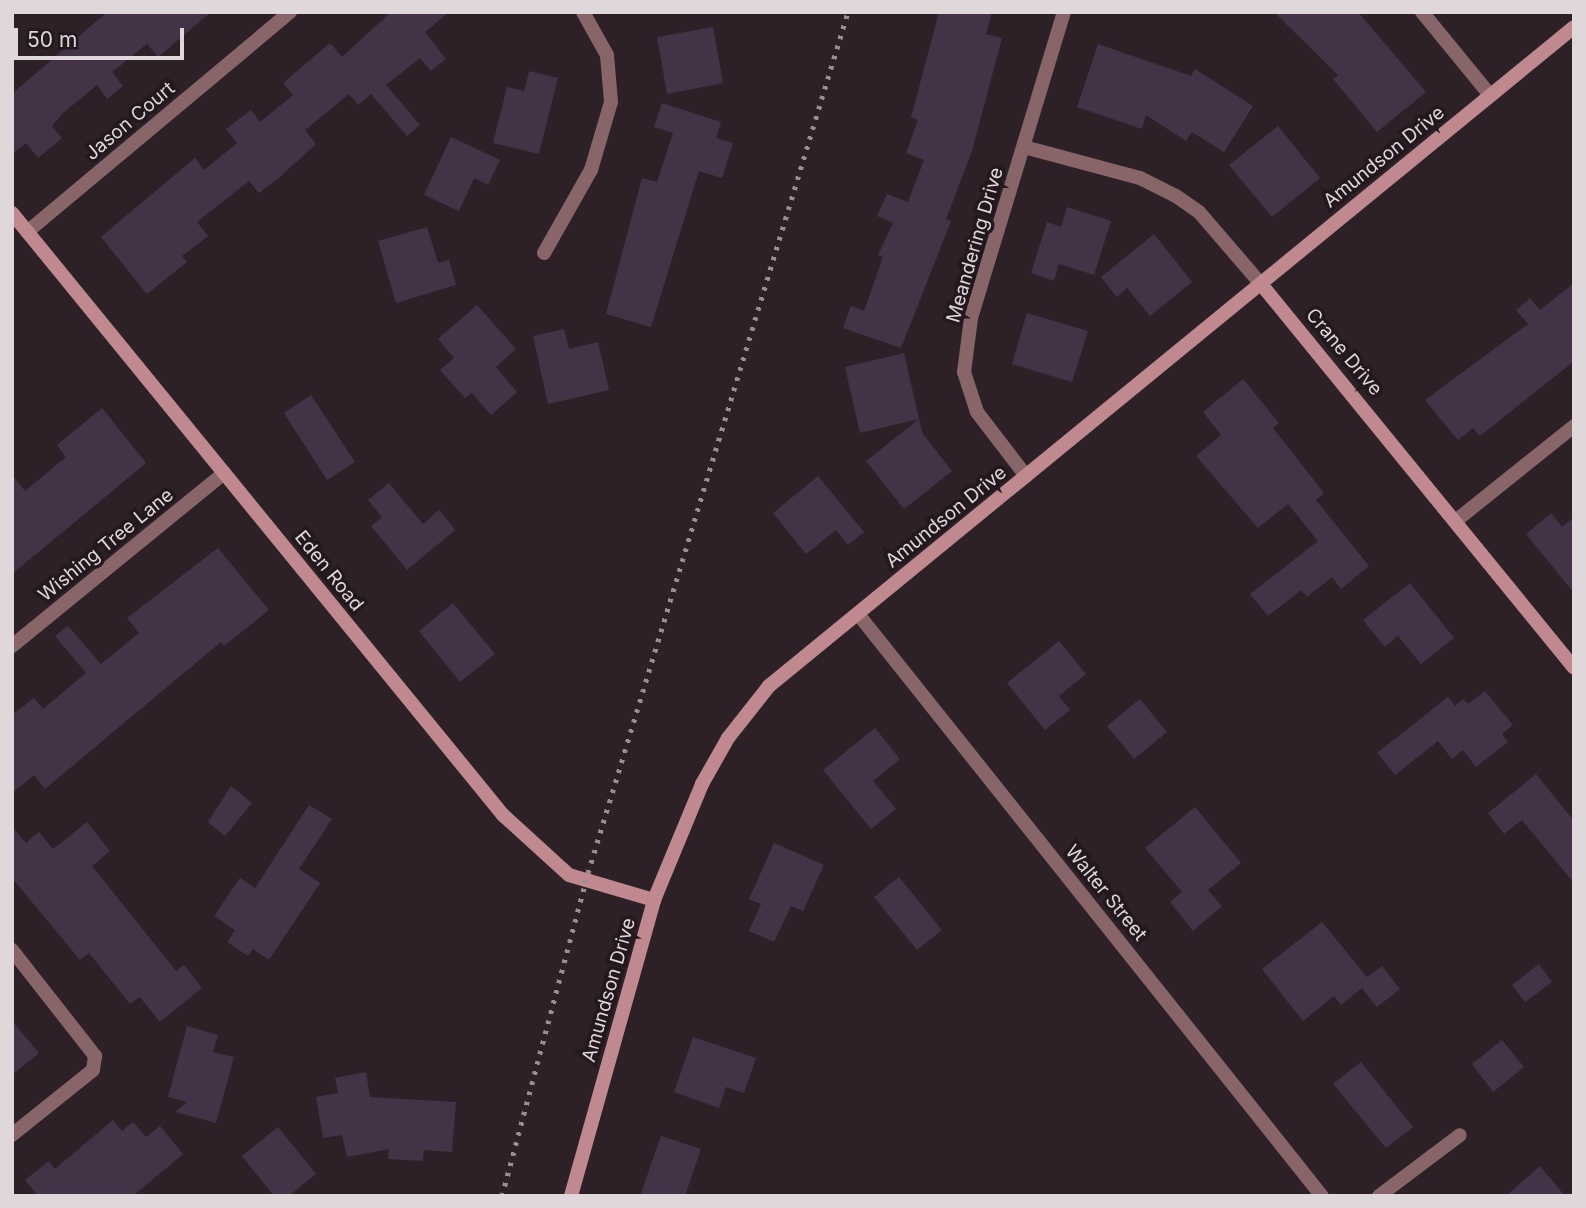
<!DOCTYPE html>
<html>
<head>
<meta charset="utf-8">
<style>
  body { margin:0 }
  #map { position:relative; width:1586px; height:1208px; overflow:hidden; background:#2d2127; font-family:Inter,sans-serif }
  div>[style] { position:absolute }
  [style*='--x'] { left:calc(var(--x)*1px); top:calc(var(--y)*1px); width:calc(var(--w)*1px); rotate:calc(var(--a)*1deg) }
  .building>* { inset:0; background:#443347 }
  .street>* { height:14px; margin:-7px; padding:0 7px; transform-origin:7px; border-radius:7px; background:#886568 }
  .secondary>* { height:14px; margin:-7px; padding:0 7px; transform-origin:7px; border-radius:7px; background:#c0898f }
  .rail>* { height:5px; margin-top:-2.5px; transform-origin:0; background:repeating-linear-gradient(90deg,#998f93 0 3.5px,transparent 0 10.5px) }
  span { translate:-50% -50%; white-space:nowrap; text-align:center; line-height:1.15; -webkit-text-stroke:7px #23181e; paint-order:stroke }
  .street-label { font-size:19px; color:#dfd7da }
  .frame { position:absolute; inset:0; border:14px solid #dfd7da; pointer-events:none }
  .scale { position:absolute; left:14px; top:28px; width:170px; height:32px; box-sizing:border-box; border:4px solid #dfd7da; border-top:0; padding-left:9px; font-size:21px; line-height:24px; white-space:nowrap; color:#dfd7da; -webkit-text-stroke:5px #23181e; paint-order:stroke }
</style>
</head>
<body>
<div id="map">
  <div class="building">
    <div style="clip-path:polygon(107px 12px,211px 12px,158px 57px,147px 44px,112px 72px,123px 86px,107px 99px,97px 85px,63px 113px,52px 126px,62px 138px,38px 158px,26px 143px,12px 154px,12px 94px)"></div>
    <div style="clip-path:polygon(391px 12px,449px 12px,425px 32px,446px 59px,431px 71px,420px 58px,386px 85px,420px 125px,407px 136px,371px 94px,358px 105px,349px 94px,305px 130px,316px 144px,281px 176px,259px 193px,249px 181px,197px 222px,208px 236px,182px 256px,187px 262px,147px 294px,101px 237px,195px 158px,204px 170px,237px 143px,226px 129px,251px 110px,260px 122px,293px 95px,283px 83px,330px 43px,342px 57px)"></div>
    <div style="clip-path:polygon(939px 12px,992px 12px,986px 34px,1002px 38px,972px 151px,946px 219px,951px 221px,901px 348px,843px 328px,851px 306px,864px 311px,883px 257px,878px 255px,893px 223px,877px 216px,887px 194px,908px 202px,924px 160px,906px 153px,918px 120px,911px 117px)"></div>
    <div style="clip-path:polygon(1274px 12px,1358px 12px,1426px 92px,1377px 132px,1333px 79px,1338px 75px)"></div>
    <div style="clip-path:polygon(713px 27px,723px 83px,667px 94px,657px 37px)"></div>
    <div style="clip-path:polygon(1098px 44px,1191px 76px,1195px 69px,1253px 106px,1224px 152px,1192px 132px,1186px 141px,1146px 115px,1142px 129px,1077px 107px)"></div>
    <div style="clip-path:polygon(529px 71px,558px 78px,539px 154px,493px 143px,507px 87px,524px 91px)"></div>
    <div style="clip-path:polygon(662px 103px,721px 122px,716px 138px,733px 143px,722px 178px,699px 171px,651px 327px,606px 314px,642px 178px,657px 182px,673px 133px,654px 127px)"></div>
    <div style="clip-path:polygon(1278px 126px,1320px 178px,1272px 217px,1229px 165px)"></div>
    <div style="clip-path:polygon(451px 137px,500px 160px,488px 185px,474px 178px,459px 211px,424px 195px)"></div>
    <div style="clip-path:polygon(1067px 207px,1111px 221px,1094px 275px,1059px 264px,1054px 281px,1031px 273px,1047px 222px,1061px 227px)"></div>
    <div style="clip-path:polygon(427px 227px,438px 263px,449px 260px,456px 285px,396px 303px,378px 241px)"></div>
    <div style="clip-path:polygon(1154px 234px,1192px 282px,1150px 316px,1127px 288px,1117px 297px,1101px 277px)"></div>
    <div style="clip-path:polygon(1574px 283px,1574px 361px,1480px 436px,1473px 428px,1458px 440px,1425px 400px,1528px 324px,1516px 310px,1530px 298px,1540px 310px)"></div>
    <div style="clip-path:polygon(477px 305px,516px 349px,496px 367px,517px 392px,491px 415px,472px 393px,465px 398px,440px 370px,454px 358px,438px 339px)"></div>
    <div style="clip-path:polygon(1027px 313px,1088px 331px,1072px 382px,1012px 364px)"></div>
    <div style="clip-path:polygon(564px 329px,569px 349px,598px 342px,609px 390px,548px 404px,533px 336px)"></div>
    <div style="clip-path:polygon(904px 353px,919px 419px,860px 433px,845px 367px)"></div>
    <div style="clip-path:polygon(1243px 379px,1279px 423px,1273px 428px,1324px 493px,1316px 500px,1369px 566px,1341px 589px,1332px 577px,1307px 597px,1301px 590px,1268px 616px,1250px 594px,1318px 541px,1288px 504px,1258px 528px,1196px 456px,1221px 435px,1203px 412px)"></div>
    <div style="clip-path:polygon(311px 395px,355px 462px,327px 480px,284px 413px)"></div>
    <div style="clip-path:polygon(102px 408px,146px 463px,12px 574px,12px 475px,25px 491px,66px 457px,57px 445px)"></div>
    <div style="clip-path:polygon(919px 419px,923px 434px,952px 471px,904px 509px,866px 461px)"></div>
    <div style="clip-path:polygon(818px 476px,864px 532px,848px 545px,836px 530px,806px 554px,773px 513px)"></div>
    <div style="clip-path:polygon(389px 483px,423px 524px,439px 510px,455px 530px,407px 570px,371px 526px,382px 517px,368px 500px)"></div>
    <div style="clip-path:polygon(1551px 513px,1562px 527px,1574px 517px,1574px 593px,1526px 534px)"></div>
    <div style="clip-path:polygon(218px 548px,269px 610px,224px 646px,221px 642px,45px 789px,34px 775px,12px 793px,12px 715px,34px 698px,43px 709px,86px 673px,55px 636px,68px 626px,101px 664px,139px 633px,127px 618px)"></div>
    <div style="clip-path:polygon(1410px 583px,1454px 638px,1421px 664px,1398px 636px,1385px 647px,1363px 620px)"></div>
    <div style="clip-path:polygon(453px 603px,495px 654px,460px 682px,419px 631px)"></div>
    <div style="clip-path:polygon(1059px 641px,1086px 674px,1059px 696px,1070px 710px,1045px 730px,1007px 683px)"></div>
    <div style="clip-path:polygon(1485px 691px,1513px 725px,1502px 734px,1508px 742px,1476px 767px,1463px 750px,1452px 759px,1438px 741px,1395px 775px,1377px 753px,1448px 697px,1455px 706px,1463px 699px,1468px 704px)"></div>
    <div style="clip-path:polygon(1140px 699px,1167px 732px,1134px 759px,1107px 726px)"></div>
    <div style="clip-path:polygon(875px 728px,900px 759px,873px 781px,896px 809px,871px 829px,823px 770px)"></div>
    <div style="clip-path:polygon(1536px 774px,1574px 821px,1574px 883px,1522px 820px,1504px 834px,1488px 813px)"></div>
    <div style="clip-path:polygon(231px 786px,252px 803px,225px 836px,208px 822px)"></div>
    <div style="clip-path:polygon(309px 805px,332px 819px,299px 869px,320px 883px,269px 960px,253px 949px,248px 956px,227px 942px,235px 930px,214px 916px,240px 878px,255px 888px)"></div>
    <div style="clip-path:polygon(1195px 807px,1241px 863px,1208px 890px,1222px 906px,1193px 931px,1170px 902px,1182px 892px,1145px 848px)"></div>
    <div style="clip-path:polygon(87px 822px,110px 851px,92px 866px,176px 971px,184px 965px,202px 988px,160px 1022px,140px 997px,130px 1004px,89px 953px,80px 960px,12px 878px,12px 827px,26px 843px,39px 832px,53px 849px)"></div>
    <div style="clip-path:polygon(774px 843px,824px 865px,803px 911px,791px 906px,774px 942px,749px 931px,761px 904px,749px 899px)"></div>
    <div style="clip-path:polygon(899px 877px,942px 930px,917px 950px,874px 897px)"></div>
    <div style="clip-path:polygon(1322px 922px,1367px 977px,1382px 966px,1400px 989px,1377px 1007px,1362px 988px,1341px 1005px,1334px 996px,1303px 1021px,1262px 969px)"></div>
    <div style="clip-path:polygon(1539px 964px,1552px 982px,1525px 1002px,1512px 985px)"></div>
    <div style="clip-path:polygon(12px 1021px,39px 1053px,12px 1075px)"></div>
    <div style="clip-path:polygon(187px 1026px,218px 1035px,213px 1052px,234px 1057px,216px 1123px,175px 1112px,187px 1102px,168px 1097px)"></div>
    <div style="clip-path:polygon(693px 1037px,756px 1058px,744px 1093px,726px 1087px,719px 1108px,674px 1092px)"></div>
    <div style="clip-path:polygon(1502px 1040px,1524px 1067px,1493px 1092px,1472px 1064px)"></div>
    <div style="clip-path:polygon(1361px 1062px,1413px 1127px,1386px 1148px,1333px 1084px)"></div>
    <div style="clip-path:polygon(366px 1072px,370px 1097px,456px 1102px,452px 1152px,424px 1150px,423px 1161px,388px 1159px,389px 1149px,347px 1157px,342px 1135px,323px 1138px,316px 1097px,338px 1093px,335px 1078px)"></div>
    <div style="clip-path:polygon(113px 1120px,122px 1131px,133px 1122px,146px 1137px,160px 1126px,183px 1154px,133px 1196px,38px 1196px,25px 1180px,49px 1161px,55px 1169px)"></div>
    <div style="clip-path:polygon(278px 1127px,316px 1174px,289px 1196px,274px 1196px,242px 1156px)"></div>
    <div style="clip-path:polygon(661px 1136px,701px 1149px,685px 1196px,640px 1196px)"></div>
    <div style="clip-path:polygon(1540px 1166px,1565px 1196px,1506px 1196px)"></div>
  </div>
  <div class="street">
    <div style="--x:1422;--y:12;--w:107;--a:50.7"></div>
    <div style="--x:1024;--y:147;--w:120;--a:15"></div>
    <div style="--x:1140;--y:178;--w:40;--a:26.6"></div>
    <div style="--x:1176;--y:196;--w:28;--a:35"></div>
    <div style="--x:1199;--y:212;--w:95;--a:49.3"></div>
    <div style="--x:27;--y:232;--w:343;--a:-39.9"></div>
    <div style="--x:544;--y:253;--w:95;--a:-60.5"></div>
    <div style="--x:591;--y:170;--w:71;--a:-73.6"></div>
    <div style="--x:611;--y:102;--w:47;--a:-94.9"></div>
    <div style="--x:607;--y:55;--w:49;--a:-119.2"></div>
    <div style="--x:1026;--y:476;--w:81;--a:-127.4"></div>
    <div style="--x:977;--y:412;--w:42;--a:-108"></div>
    <div style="--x:964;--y:372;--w:54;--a:-82.6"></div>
    <div style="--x:971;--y:318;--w:320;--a:-73.1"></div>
    <div style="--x:1458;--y:519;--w:149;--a:-38.7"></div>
    <div style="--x:858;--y:614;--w:744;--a:51.44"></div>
    <div style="--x:12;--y:646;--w:274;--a:-39.2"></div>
    <div style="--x:12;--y:950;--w:135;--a:51.9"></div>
    <div style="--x:95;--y:1056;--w:14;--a:98"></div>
    <div style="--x:93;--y:1070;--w:104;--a:141.3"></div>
    <div style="--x:1379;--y:1196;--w:101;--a:-37"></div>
  </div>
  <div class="secondary">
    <div style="--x:12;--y:213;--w:777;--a:50.8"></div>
    <div style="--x:503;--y:815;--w:89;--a:42.3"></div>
    <div style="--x:569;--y:875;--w:89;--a:16.4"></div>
    <div style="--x:1261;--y:284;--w:495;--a:50.8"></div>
    <div style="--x:571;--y:1196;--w:307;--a:-74.3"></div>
    <div style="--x:654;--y:900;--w:126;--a:-67.5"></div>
    <div style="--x:702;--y:784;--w:53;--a:-60.5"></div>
    <div style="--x:728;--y:738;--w:66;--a:-51.7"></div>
    <div style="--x:769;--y:686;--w:1040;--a:-39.3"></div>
  </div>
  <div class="rail">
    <div style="--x:502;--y:1196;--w:324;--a:-75.1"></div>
    <div style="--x:585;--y:883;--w:910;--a:-73.2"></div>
  </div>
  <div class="street-label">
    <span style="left:130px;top:121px;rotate:-40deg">Jason Court</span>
    <span style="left:1384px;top:157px;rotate:-39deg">Amundson Drive</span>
    <span style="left:975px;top:245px;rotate:-74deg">Meandering Drive</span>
    <span style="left:1344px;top:352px;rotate:50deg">Crane Drive</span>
    <span style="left:946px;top:517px;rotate:-39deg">Amundson Drive</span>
    <span style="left:106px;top:545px;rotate:-39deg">Wishing Tree Lane</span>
    <span style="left:329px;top:571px;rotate:51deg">Eden Road</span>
    <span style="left:1106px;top:893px;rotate:51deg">Walter Street</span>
    <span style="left:609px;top:990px;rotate:-74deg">Amundson Drive</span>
  </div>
  <div class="frame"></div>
  <div class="scale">50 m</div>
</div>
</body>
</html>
